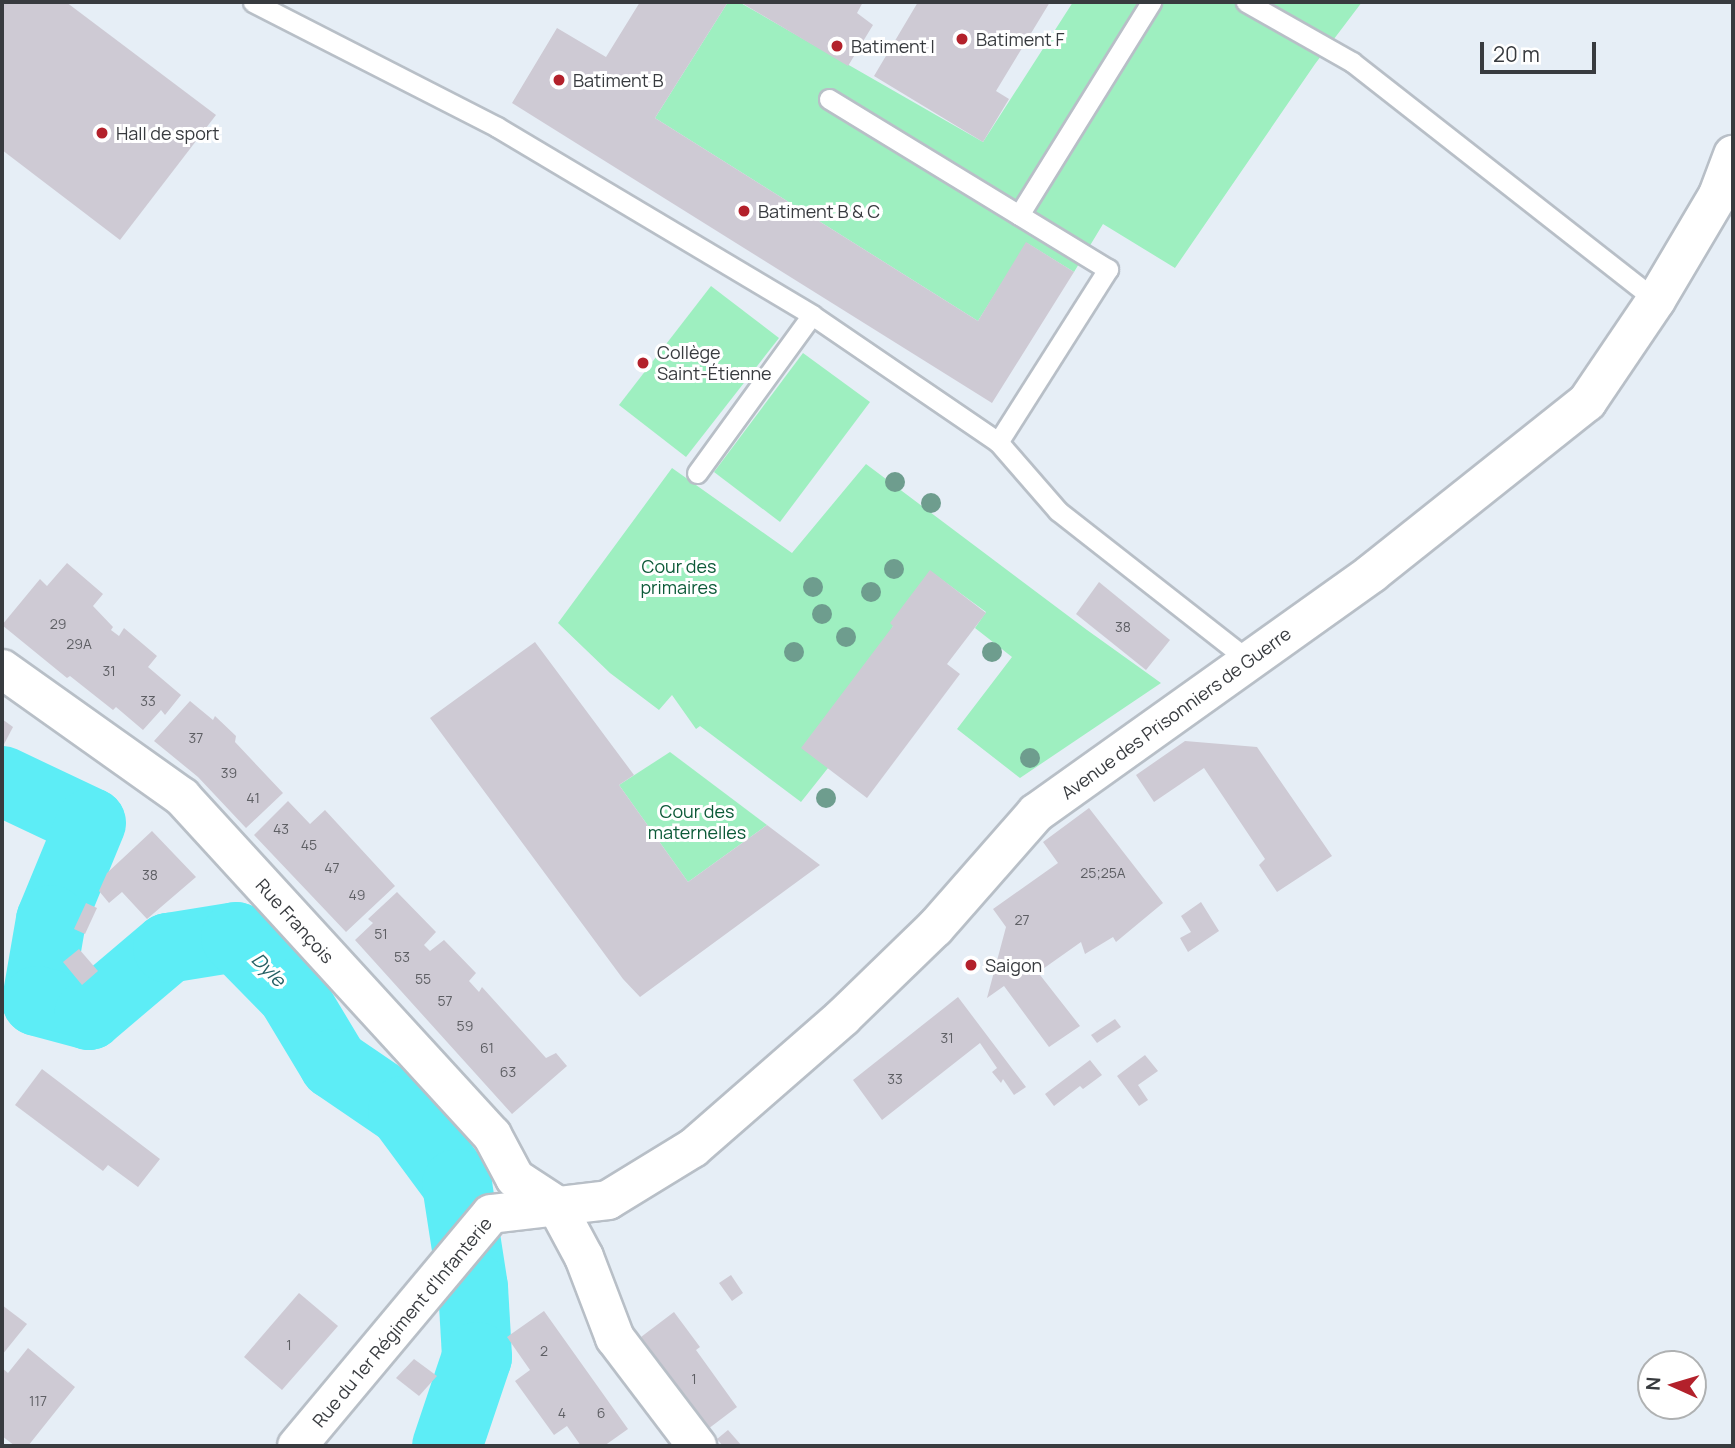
<!DOCTYPE html>
<html>
<head>
<meta charset="utf-8">
<style>
  body { margin:0 }
  #map { position:relative; width:1735px; height:1448px; overflow:hidden; background:#e6eef6; font-family:Manrope,sans-serif }
  div>[style] { position:absolute }
  [style*='--x'] { left:calc(var(--x)*1px); top:calc(var(--y)*1px); width:calc(var(--w)*1px); rotate:calc(var(--a)*1deg) }
  .green>* { inset:0; background:#9eefc0 }
  .river>* { height:70px; margin:-35px; padding:0 35px; transform-origin:35px; border-radius:35px; background:#5dedf6 }
  .building>* { inset:0; background:#cecad4 }
  .roads { filter:drop-shadow(2px 0 #b8bfc7) drop-shadow(-2px 0 #b8bfc7) drop-shadow(0 2px #b8bfc7) drop-shadow(0 -2px #b8bfc7) }
  .lane>* { height:19px; margin:-9.5px; padding:0 9.5px; transform-origin:9.5px; border-radius:9.5px; background:#fff }
  .street>* { height:38px; margin:-19px; padding:0 19px; transform-origin:19px; border-radius:19px; background:#fff }
  .secondary>* { height:38px; margin:-19px; padding:0 19px; transform-origin:19px; border-radius:19px; background:#fff }
  .trees>* { width:20px; height:20px; margin:-10px; border-radius:50%; background:#6e9d8e }
  .dots>* { width:19px; height:19px; translate:-50% -50%; box-sizing:border-box; border:4px solid #fff; border-radius:50% }
  span { translate:-50% -50%; white-space:nowrap; text-align:center; line-height:1.15; -webkit-text-stroke:6px #fff; paint-order:stroke }
  .number-label { font-size:14px; color:#5e5f64 }
  .number-label span { -webkit-text-stroke-width:0 }
  .poi-label { font-size:18px; color:#383b3f }
  .left { translate:0 -50%; text-align:left }
  .park-label { font-size:18px; color:#0c5a38 }
  .street-label { font-size:18px; color:#383b3f }
  .water-label { font-size:19px; color:#245f63; font-style:italic }
  .frame { position:absolute; inset:0; border:4px solid #383b3f; pointer-events:none }
  .north { position:absolute; left:1637px; top:1350px; width:70px; height:70px; box-sizing:border-box; background:#fff; border:2px solid #afb1b2; border-radius:50%; rotate:274deg; font-size:19px; font-weight:700; line-height:28px; text-align:center; color:#383b3f }
  .north::after { content:''; display:block; margin:auto; width:24px; height:32px; background:#b3212b; clip-path:polygon(50% 0,100% 100%,50% 72%,0 100%) }
  .scale { position:absolute; left:1480px; top:42px; width:116px; height:32px; box-sizing:border-box; border:4px solid #383b3f; border-top:0; padding-left:9px; font-size:21px; line-height:24px; white-space:nowrap; color:#383b3f; -webkit-text-stroke:5px #fff; paint-order:stroke }
</style>
</head>
<body>
<div id="map">
  <div class="green">
    <div style="clip-path:polygon(728px 2px,739px 2px,983px 142px,1073px 2px,1362px 2px,1315px 64px,1175px 268px,1103px 224px,1074px 272px,1027px 243px,978px 321px,655px 118px)"></div>
    <div style="clip-path:polygon(711px 286px,779px 338px,686px 457px,619px 405px)"></div>
    <div style="clip-path:polygon(803px 353px,870px 402px,780px 522px,714px 472px)"></div>
    <div style="clip-path:polygon(866px 464px,1087px 630px,1161px 683px,1020px 778px,957px 729px,1012px 657px,975px 628px,986px 612px,930px 571px,893px 626px,828px 768px,801px 802px,700px 726px,696px 729px,672px 695px,659px 710px,610px 673px,558px 623px,672px 468px,792px 553px)"></div>
    <div style="clip-path:polygon(670px 752px,767px 825px,688px 882px,619px 785px)"></div>
  </div>
  <div class="river">
    <div style="--x:2;--y:781;--w:98;--a:25.3"></div>
    <div style="--x:91;--y:823;--w:105;--a:112.4"></div>
    <div style="--x:51;--y:920;--w:82;--a:99.8"></div>
    <div style="--x:37;--y:1001;--w:54;--a:15.1"></div>
    <div style="--x:89;--y:1015;--w:104;--a:-40.3"></div>
    <div style="--x:168;--y:948;--w:69;--a:-9.2"></div>
    <div style="--x:236;--y:937;--w:80;--a:45.5"></div>
    <div style="--x:292;--y:994;--w:82;--a:59"></div>
    <div style="--x:334;--y:1064;--w:83;--a:34.3"></div>
    <div style="--x:403;--y:1111;--w:91;--a:53.5"></div>
    <div style="--x:457;--y:1184;--w:104;--a:81.2"></div>
    <div style="--x:473;--y:1287;--w:70;--a:86.7"></div>
    <div style="--x:477;--y:1357;--w:94;--a:108.6"></div>
  </div>
  <div class="building">
    <div style="clip-path:polygon(2px 2px,66px 2px,216px 115px,120px 240px,2px 150px)"></div>
    <div style="clip-path:polygon(640px 2px,728px 2px,655px 118px,978px 321px,1026px 242px,1074px 272px,992px 403px,512px 103px,557px 28px,606px 57px)"></div>
    <div style="clip-path:polygon(740px 2px,863px 2px,857px 13px,873px 25px,848px 66px)"></div>
    <div style="clip-path:polygon(918px 2px,1050px 2px,996px 91px,1009px 99px,983px 142px,874px 76px)"></div>
    <div style="clip-path:polygon(67px 563px,103px 594px,93px 606px,113px 627px,111px 630px,119px 636px,124px 628px,157px 656px,148px 667px,181px 695px,165px 715px,161px 710px,143px 730px,116px 707px,113px 710px,70px 676px,67px 678px,2px 625px,40px 579px,47px 586px)"></div>
    <div style="clip-path:polygon(930px 570px,986px 613px,947px 664px,960px 674px,867px 798px,801px 748px,893px 626px,890px 623px)"></div>
    <div style="clip-path:polygon(1099px 582px,1170px 640px,1146px 670px,1076px 614px)"></div>
    <div style="clip-path:polygon(535px 642px,634px 775px,619px 785px,688px 882px,767px 825px,820px 865px,640px 997px,623px 979px,430px 718px)"></div>
    <div style="clip-path:polygon(190px 701px,213px 720px,215px 716px,236px 736px,235px 742px,283px 793px,246px 828px,198px 777px,154px 741px)"></div>
    <div style="clip-path:polygon(2px 719px,13px 727px,2px 748px)"></div>
    <div style="clip-path:polygon(1185px 741px,1257px 747px,1332px 856px,1277px 892px,1259px 865px,1265px 859px,1204px 768px,1154px 802px,1136px 775px)"></div>
    <div style="clip-path:polygon(288px 801px,310px 824px,325px 810px,395px 886px,346px 932px,254px 835px)"></div>
    <div style="clip-path:polygon(1089px 808px,1163px 903px,1116px 942px,1113px 937px,1085px 954px,1081px 942px,1040px 971px,1035px 964px,1033px 966px,1080px 1026px,1049px 1047px,1004px 986px,987px 998px,1006px 927px,993px 909px,1058px 863px,1043px 842px)"></div>
    <div style="clip-path:polygon(152px 831px,196px 877px,147px 919px,122px 892px,109px 903px,99px 891px,107px 873px)"></div>
    <div style="clip-path:polygon(397px 892px,436px 932px,424px 945px,430px 951px,444px 940px,476px 973px,469px 981px,479px 992px,482px 987px,546px 1058px,556px 1053px,567px 1066px,512px 1114px,355px 940px,373px 923px,368px 919px)"></div>
    <div style="clip-path:polygon(1201px 902px,1219px 931px,1188px 952px,1180px 938px,1191px 932px,1181px 916px)"></div>
    <div style="clip-path:polygon(86px 903px,97px 908px,85px 934px,74px 929px)"></div>
    <div style="clip-path:polygon(79px 949px,98px 971px,82px 985px,63px 962px)"></div>
    <div style="clip-path:polygon(958px 997px,1026px 1087px,1014px 1095px,1003px 1079px,1001px 1083px,992px 1072px,997px 1068px,980px 1043px,882px 1120px,853px 1080px)"></div>
    <div style="clip-path:polygon(1115px 1019px,1121px 1027px,1097px 1043px,1091px 1035px)"></div>
    <div style="clip-path:polygon(1145px 1055px,1158px 1071px,1138px 1085px,1148px 1100px,1139px 1106px,1117px 1076px)"></div>
    <div style="clip-path:polygon(1090px 1060px,1102px 1075px,1083px 1089px,1080px 1086px,1054px 1106px,1045px 1094px)"></div>
    <div style="clip-path:polygon(42px 1069px,160px 1159px,138px 1187px,108px 1165px,103px 1171px,15px 1105px)"></div>
    <div style="clip-path:polygon(731px 1275px,743px 1293px,732px 1301px,719px 1283px)"></div>
    <div style="clip-path:polygon(299px 1293px,338px 1326px,282px 1390px,244px 1357px)"></div>
    <div style="clip-path:polygon(2px 1305px,27px 1324px,2px 1355px)"></div>
    <div style="clip-path:polygon(544px 1311px,628px 1429px,604px 1446px,581px 1446px,567px 1426px,554px 1435px,515px 1381px,530px 1370px,507px 1337px)"></div>
    <div style="clip-path:polygon(674px 1312px,700px 1347px,696px 1350px,737px 1407px,708px 1429px,641px 1337px)"></div>
    <div style="clip-path:polygon(28px 1348px,75px 1387px,28px 1446px,15px 1446px,2px 1436px,2px 1368px,8px 1373px)"></div>
    <div style="clip-path:polygon(414px 1359px,437px 1376px,419px 1396px,396px 1378px)"></div>
    <div style="clip-path:polygon(728px 1430px,742px 1446px,723px 1446px,717px 1439px)"></div>
  </div>
  <div class="roads">
    <div class="lane">
      <div style="--x:253;--y:2;--w:274;--a:27.1"></div>
      <div style="--x:497;--y:127;--w:367;--a:30.8"></div>
      <div style="--x:812;--y:315;--w:225;--a:34.3"></div>
      <div style="--x:998;--y:442;--w:91;--a:49"></div>
      <div style="--x:1058;--y:511;--w:241;--a:38.1"></div>
      <div style="--x:1246;--y:2;--w:122;--a:29.5"></div>
      <div style="--x:1352;--y:62;--w:386;--a:38.1"></div>
      <div style="--x:829;--y:99;--w:327;--a:31.4"></div>
      <div style="--x:1108;--y:269;--w:205;--a:122.4"></div>
      <div style="--x:1019;--y:215;--w:251;--a:-58.2"></div>
      <div style="--x:697;--y:473;--w:195;--a:-54"></div>
    </div>
    <div class="street">
      <div style="--x:2;--y:669;--w:221;--a:35.4"></div>
      <div style="--x:182;--y:797;--w:459;--a:47.5"></div>
      <div style="--x:492;--y:1135;--w:49;--a:61.9"></div>
      <div style="--x:515;--y:1178;--w:49;--a:33.4"></div>
      <div style="--x:556;--y:1205;--w:59;--a:61.7"></div>
      <div style="--x:584;--y:1257;--w:87;--a:69.1"></div>
      <div style="--x:615;--y:1338;--w:136;--a:52.8"></div>
    </div>
    <div class="secondary">
      <div style="--x:297;--y:1446;--w:302;--a:-50.1"></div>
      <div style="--x:491;--y:1214;--w:118;--a:-6.8"></div>
      <div style="--x:608;--y:1200;--w:100;--a:-31.5"></div>
      <div style="--x:693;--y:1148;--w:199;--a:-41.1"></div>
      <div style="--x:843;--y:1017;--w:128;--a:-44.1"></div>
      <div style="--x:935;--y:928;--w:153;--a:-48.7"></div>
      <div style="--x:1036;--y:813;--w:413;--a:-35.5"></div>
      <div style="--x:1372;--y:573;--w:275;--a:-38.5"></div>
      <div style="--x:1587;--y:402;--w:123;--a:-55.9"></div>
      <div style="--x:1656;--y:300;--w:122;--a:-59.4"></div>
      <div style="--x:1718;--y:195;--w:43;--a:-69.4"></div>
    </div>
  </div>
  <div class="trees">
    <div style="left:895px;top:482px"></div>
    <div style="left:931px;top:503px"></div>
    <div style="left:894px;top:569px"></div>
    <div style="left:813px;top:587px"></div>
    <div style="left:871px;top:592px"></div>
    <div style="left:822px;top:614px"></div>
    <div style="left:846px;top:637px"></div>
    <div style="left:794px;top:652px"></div>
    <div style="left:992px;top:652px"></div>
    <div style="left:1030px;top:758px"></div>
    <div style="left:826px;top:798px"></div>
  </div>
  <div class="dots">
    <div style="left:962px;top:39px;background:#b3212b"></div>
    <div style="left:837px;top:46px;background:#b3212b"></div>
    <div style="left:559px;top:80px;background:#b3212b"></div>
    <div style="left:102px;top:133px;background:#b3212b"></div>
    <div style="left:744px;top:211px;background:#b3212b"></div>
    <div style="left:643px;top:363px;background:#b3212b"></div>
    <div style="left:971px;top:965px;background:#b3212b"></div>
  </div>
  <div class="number-label">
    <span style="left:58px;top:624px">29</span>
    <span style="left:1123px;top:627px">38</span>
    <span style="left:79px;top:644px">29A</span>
    <span style="left:109px;top:671px">31</span>
    <span style="left:148px;top:701px">33</span>
    <span style="left:196px;top:738px">37</span>
    <span style="left:229px;top:773px">39</span>
    <span style="left:253px;top:798px">41</span>
    <span style="left:281px;top:829px">43</span>
    <span style="left:309px;top:845px">45</span>
    <span style="left:332px;top:868px">47</span>
    <span style="left:1103px;top:873px">25;25A</span>
    <span style="left:150px;top:875px">38</span>
    <span style="left:357px;top:895px">49</span>
    <span style="left:1022px;top:920px">27</span>
    <span style="left:381px;top:934px">51</span>
    <span style="left:402px;top:957px">53</span>
    <span style="left:423px;top:979px">55</span>
    <span style="left:445px;top:1001px">57</span>
    <span style="left:465px;top:1026px">59</span>
    <span style="left:947px;top:1038px">31</span>
    <span style="left:487px;top:1048px">61</span>
    <span style="left:508px;top:1072px">63</span>
    <span style="left:895px;top:1079px">33</span>
    <span style="left:289px;top:1345px">1</span>
    <span style="left:544px;top:1351px">2</span>
    <span style="left:694px;top:1379px">1</span>
    <span style="left:38px;top:1401px">117</span>
    <span style="left:562px;top:1413px">4</span>
    <span style="left:601px;top:1413px">6</span>
  </div>
  <div class="poi-label">
    <span class="left" style="left:976px;top:39px">Batiment F</span>
    <span class="left" style="left:851px;top:46px">Batiment I</span>
    <span class="left" style="left:573px;top:80px">Batiment B</span>
    <span class="left" style="left:116px;top:133px">Hall de sport</span>
    <span class="left" style="left:758px;top:211px">Batiment B &amp; C</span>
    <span class="left" style="left:657px;top:363px">Collège<br>Saint-Étienne</span>
    <span class="left" style="left:985px;top:965px">Saigon</span>
  </div>
  <div class="park-label">
    <span style="left:679px;top:577px">Cour des<br>primaires</span>
    <span style="left:697px;top:822px">Cour des<br>maternelles</span>
  </div>
  <div class="street-label">
    <span style="left:1176px;top:713px;rotate:-36deg">Avenue des Prisonniers de Guerre</span>
    <span style="left:295px;top:921px;rotate:48deg">Rue François</span>
    <span style="left:402px;top:1322px;rotate:-50deg">Rue du 1er Régiment d'Infanterie</span>
  </div>
  <div class="water-label">
    <span style="left:268px;top:970px;rotate:45deg">Dyle</span>
  </div>
  <div class="frame"></div>
  <div class="north">N</div>
  <div class="scale">20 m</div>
</div>
</body>
</html>
